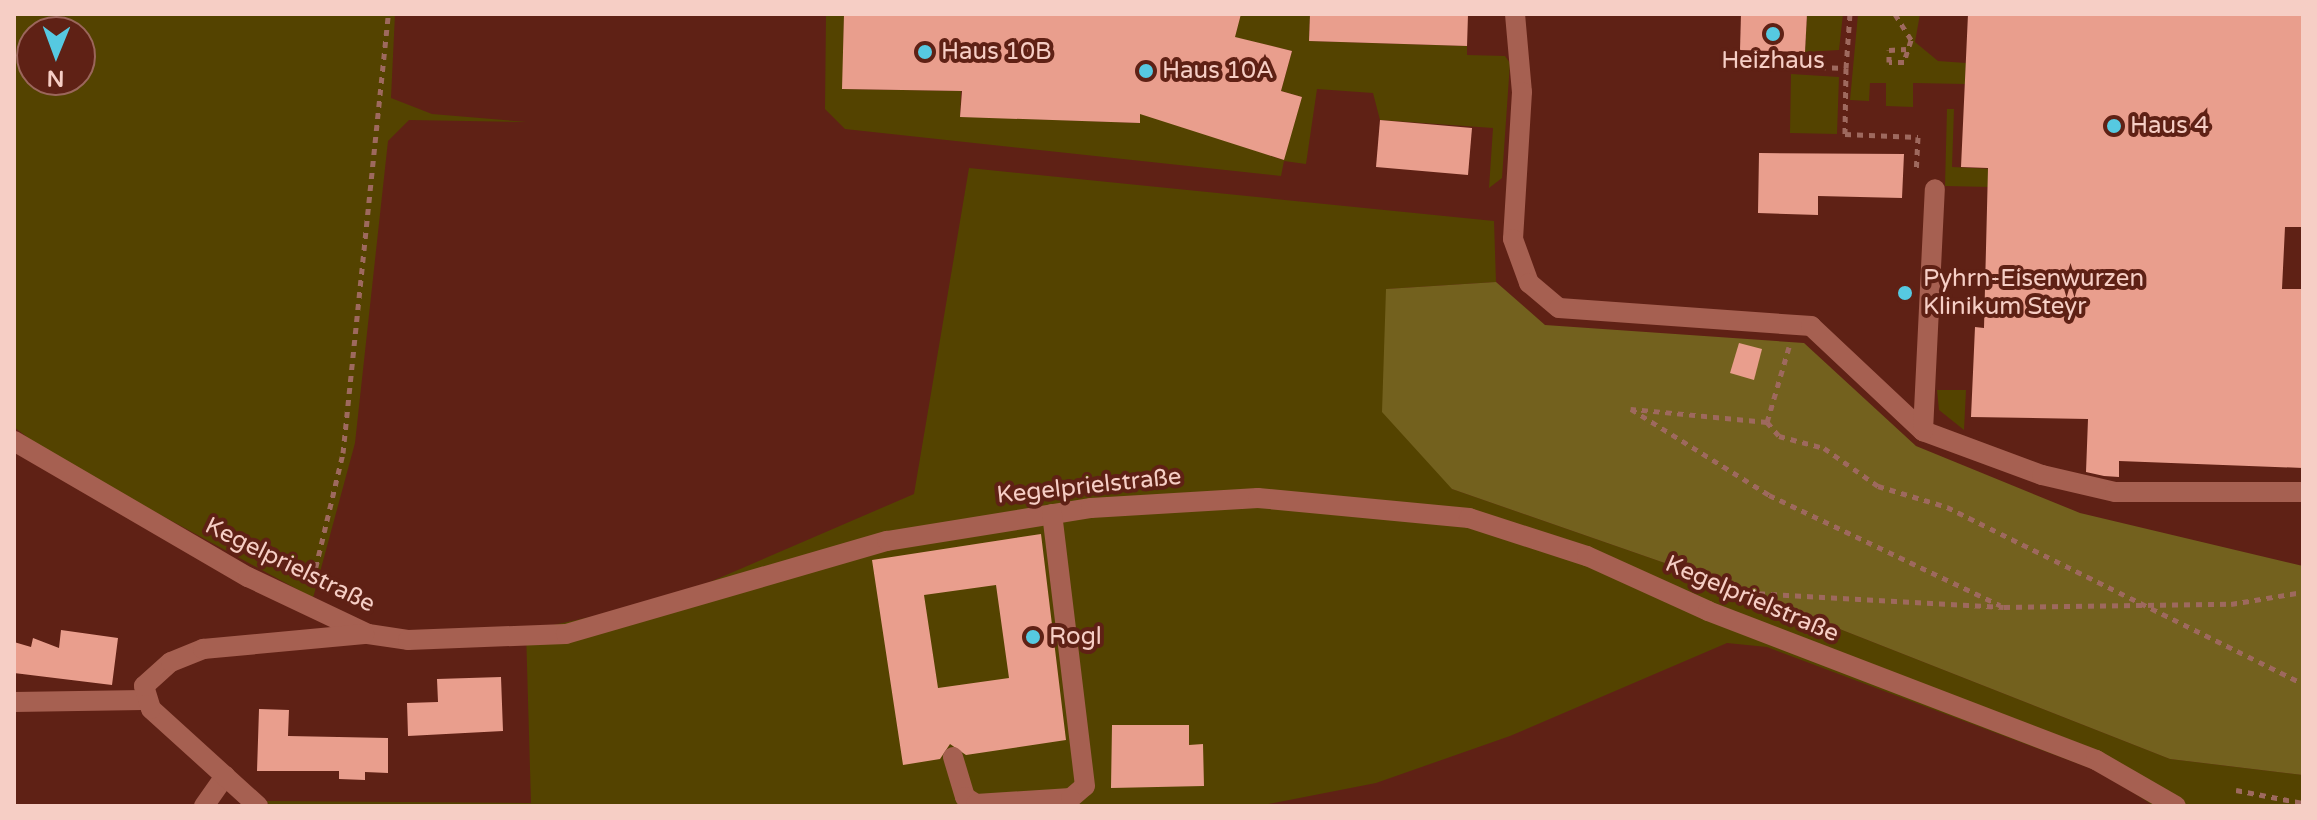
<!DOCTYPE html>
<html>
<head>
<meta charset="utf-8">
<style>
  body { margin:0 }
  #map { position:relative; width:2317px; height:820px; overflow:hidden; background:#5f2115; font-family:"Varela Round",sans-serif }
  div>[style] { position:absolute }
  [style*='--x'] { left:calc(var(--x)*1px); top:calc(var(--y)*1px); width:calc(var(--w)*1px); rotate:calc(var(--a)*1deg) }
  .green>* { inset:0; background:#544300 }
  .forest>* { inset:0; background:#73611e }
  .building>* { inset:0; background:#e99e8d }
  .path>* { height:5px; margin-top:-2.5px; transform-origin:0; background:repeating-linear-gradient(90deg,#9e695e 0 6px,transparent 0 12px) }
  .minor>* { height:20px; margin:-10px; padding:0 10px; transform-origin:10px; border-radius:10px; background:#a66051 }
  .dots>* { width:22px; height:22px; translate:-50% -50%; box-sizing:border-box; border:4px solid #5f2115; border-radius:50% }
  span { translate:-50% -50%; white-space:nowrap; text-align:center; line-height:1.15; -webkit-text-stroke:8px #5f2115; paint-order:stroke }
  .poi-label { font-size:24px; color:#f6cec5 }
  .left { translate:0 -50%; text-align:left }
  .street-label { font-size:24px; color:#f6cec5 }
  .frame { position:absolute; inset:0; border:16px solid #f6cec5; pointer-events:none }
  .north { position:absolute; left:16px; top:16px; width:80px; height:80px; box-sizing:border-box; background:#5f2115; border:2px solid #9b665b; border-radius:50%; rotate:181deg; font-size:22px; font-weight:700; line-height:32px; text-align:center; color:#f6cec5 }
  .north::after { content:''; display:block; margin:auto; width:28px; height:36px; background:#56c9e1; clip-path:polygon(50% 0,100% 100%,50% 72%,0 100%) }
</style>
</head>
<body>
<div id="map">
  <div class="green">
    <div style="clip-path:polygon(evenodd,14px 14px,395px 14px,391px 98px,432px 114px,527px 122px,409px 120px,388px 141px,355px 443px,313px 598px,49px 454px,14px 427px,14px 14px,32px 32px,80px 32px,80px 80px,32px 80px,32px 32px)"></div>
    <div style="clip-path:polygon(826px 14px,844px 14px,843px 89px,961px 91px,960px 116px,1140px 123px,1140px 110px,1283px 160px,1302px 97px,1281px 91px,1292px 51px,1216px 33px,1241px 14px,1310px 14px,1309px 41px,1467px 46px,1467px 55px,1505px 56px,1510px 63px,1502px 178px,1489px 188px,1493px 128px,1380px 120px,1373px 93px,1317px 89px,1306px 164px,1284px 161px,1281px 176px,845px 129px,825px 109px)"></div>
    <div style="clip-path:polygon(1807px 14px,1843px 14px,1839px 50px,1805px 52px)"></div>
    <div style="clip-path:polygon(1858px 14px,1920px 14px,1915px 42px,1938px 61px,1966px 63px,1965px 84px,1913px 83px,1913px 107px,1886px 106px,1886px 83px,1870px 83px,1869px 101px,1850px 100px)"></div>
    <div style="clip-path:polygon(1791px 74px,1839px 77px,1837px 134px,1790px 133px)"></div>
    <div style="clip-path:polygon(1947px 109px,1954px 109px,1952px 167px,1992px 169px,1990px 187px,1945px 186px)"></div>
    <div style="clip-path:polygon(969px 168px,1494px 221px,1496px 282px,1387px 289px,1452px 489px,1728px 585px,2170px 759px,2303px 775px,2303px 806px,2154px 806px,2103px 773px,1767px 647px,1727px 643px,1510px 736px,1376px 783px,1258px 806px,270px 806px,266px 801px,531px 803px,526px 631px,668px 600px,914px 494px)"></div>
    <div style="clip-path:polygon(1937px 390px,1966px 390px,1964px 430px,1939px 410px)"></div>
  </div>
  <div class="forest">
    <div style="clip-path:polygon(1496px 282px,1545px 325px,1804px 343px,1916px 446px,2080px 513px,2303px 566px,2303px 775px,2170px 759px,1728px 585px,1452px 489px,1382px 412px,1386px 289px)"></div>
  </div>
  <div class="building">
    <div style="clip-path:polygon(844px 14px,1241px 14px,1235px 37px,1292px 51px,1281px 91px,1302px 97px,1284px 160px,1140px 114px,1140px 123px,960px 117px,962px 91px,842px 89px)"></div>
    <div style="clip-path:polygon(1310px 14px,1468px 14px,1467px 46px,1309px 41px)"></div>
    <div style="clip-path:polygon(1741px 14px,1807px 14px,1805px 52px,1740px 50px)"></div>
    <div style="clip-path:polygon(1968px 14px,2303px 14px,2303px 227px,2285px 227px,2282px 289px,2301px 289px,2303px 468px,2119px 461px,2119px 477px,2104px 476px,2086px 472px,2088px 419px,1971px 417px,1975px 327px,1984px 328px,1988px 168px,1961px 167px)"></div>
    <div style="clip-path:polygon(1380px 120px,1472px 128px,1468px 175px,1376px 167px)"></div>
    <div style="clip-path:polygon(1759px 153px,1904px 154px,1902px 198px,1818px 196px,1818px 215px,1758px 213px)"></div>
    <div style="clip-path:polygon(1739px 343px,1762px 349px,1754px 380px,1730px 373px)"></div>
    <div style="clip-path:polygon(evenodd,1041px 534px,1066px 740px,966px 755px,950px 744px,940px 759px,903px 765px,872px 560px,1041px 534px,996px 585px,1009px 678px,938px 688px,924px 595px,996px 585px)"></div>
    <div style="clip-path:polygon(61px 630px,118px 638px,112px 685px,14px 673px,14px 642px,31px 647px,33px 638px,59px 648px)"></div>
    <div style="clip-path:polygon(501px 677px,503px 731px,408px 736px,407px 703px,438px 702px,437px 679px)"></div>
    <div style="clip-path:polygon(259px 709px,289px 710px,288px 736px,388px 738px,388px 773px,365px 772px,365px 780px,339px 779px,339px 771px,257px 771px)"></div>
    <div style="clip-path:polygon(1112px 725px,1189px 725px,1189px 745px,1203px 744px,1204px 786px,1111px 788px)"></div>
  </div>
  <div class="path">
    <div style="--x:1895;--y:14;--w:31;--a:58"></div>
    <div style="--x:1911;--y:40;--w:23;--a:108"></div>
    <div style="--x:1904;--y:62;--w:15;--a:180"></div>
    <div style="--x:1889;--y:62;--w:12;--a:-90"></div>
    <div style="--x:1889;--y:50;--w:17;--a:-3"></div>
    <div style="--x:1736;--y:64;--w:110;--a:2.1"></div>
    <div style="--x:1846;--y:68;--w:54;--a:-85.8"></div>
    <div style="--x:1846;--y:68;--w:66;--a:90.9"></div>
    <div style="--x:1845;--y:134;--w:73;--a:2.4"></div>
    <div style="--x:1918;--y:137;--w:35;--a:93"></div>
    <div style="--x:1789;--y:347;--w:78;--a:106.3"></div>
    <div style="--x:1767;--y:422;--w:18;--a:49"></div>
    <div style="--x:1779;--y:436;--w:47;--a:14.9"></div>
    <div style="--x:1824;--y:448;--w:66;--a:35.1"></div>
    <div style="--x:1878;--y:486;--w:72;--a:16.9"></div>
    <div style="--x:1947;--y:507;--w:398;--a:26.4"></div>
    <div style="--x:1767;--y:422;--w:137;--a:-174.5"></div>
    <div style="--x:1631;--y:409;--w:163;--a:31.9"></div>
    <div style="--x:1769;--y:495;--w:256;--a:25.5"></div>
    <div style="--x:313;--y:579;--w:130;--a:-76.6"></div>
    <div style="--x:343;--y:453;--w:441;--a:-84.1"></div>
    <div style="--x:1735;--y:592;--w:269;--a:3.2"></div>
    <div style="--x:2004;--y:607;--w:227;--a:-0.8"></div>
    <div style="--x:2231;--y:604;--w:73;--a:-9.5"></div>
    <div style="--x:2236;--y:790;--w:68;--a:11"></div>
  </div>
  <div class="minor">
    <div style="--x:1515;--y:14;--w:78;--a:84.9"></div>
    <div style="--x:1522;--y:92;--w:147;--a:93.5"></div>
    <div style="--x:1513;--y:239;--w:47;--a:70"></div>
    <div style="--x:1529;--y:283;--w:39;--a:40"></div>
    <div style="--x:1559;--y:308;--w:253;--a:4.1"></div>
    <div style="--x:1811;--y:326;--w:154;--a:43.2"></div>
    <div style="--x:1923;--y:431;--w:127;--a:20.3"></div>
    <div style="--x:2042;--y:475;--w:75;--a:13.1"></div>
    <div style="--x:2115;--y:492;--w:188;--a:0"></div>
    <div style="--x:1923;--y:431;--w:242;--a:-87.2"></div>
    <div style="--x:14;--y:441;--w:271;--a:30.2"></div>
    <div style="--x:248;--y:577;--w:133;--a:25.4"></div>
    <div style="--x:368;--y:634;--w:40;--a:8.5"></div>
    <div style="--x:408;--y:640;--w:158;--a:-2.2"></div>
    <div style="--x:566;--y:634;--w:334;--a:-16.2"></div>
    <div style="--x:887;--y:541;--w:207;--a:-9.2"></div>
    <div style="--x:1091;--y:508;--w:167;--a:-3.4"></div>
    <div style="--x:1258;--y:498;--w:212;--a:5.4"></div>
    <div style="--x:1469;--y:518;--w:124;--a:17.9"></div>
    <div style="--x:1587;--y:556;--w:133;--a:24.4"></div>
    <div style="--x:1708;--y:611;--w:416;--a:21"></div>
    <div style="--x:2096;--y:760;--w:92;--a:29.9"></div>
    <div style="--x:14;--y:702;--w:129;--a:-0.9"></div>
    <div style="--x:953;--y:757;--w:42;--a:73.3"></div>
    <div style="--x:965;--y:797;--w:13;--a:32"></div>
    <div style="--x:976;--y:804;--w:95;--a:-3.6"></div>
    <div style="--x:1071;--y:798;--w:18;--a:-41"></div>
    <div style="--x:1085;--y:786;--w:274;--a:-96.9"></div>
    <div style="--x:204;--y:806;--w:37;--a:-55"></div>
    <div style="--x:258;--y:806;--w:144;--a:-137.8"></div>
    <div style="--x:151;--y:709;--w:24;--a:-107"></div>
    <div style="--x:144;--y:686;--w:36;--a:-42"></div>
    <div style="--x:171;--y:662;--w:35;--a:-22"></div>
    <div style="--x:203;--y:649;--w:162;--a:-5.3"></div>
  </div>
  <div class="dots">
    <div style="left:1773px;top:34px;background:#56c9e1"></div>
    <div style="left:925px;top:52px;background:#56c9e1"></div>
    <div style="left:1146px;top:71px;background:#56c9e1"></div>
    <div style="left:2114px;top:126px;background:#56c9e1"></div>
    <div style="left:1905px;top:293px;background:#56c9e1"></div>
    <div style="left:1033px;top:637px;background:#56c9e1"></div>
  </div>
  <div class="poi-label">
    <span class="left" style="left:941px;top:52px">Haus 10B</span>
    <span style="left:1773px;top:61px">Heizhaus</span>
    <span class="left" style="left:1162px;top:71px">Haus 10A</span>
    <span class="left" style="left:2130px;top:126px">Haus 4</span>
    <span class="left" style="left:1923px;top:293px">Pyhrn-Eisenwurzen<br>Klinikum Steyr</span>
    <span class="left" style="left:1049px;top:637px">Rogl</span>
  </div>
  <div class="street-label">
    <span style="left:1089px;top:486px;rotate:-6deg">Kegelprielstraße</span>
    <span style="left:290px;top:565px;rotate:26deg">Kegelprielstraße</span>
    <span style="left:1752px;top:599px;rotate:23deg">Kegelprielstraße</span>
  </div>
  <div class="frame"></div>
  <div class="north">N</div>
</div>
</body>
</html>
